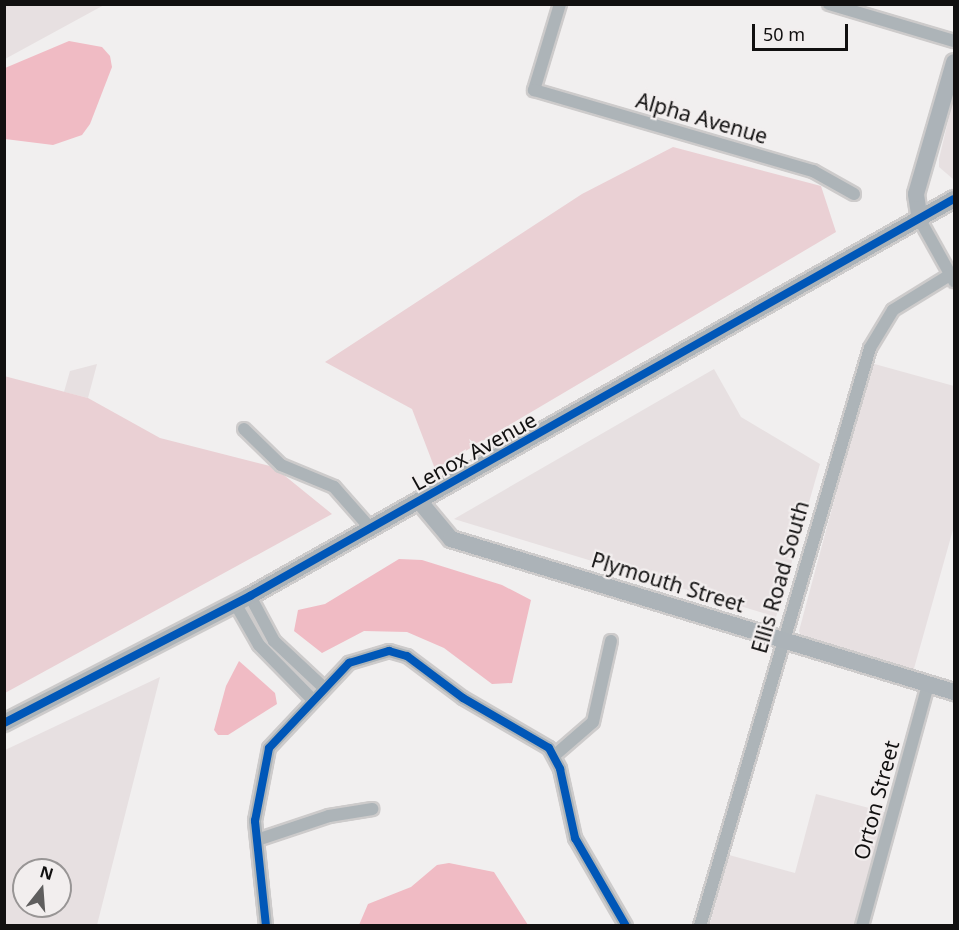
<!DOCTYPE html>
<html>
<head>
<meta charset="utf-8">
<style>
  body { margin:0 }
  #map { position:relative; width:959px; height:930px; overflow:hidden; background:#f1efef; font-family:"Noto Sans",sans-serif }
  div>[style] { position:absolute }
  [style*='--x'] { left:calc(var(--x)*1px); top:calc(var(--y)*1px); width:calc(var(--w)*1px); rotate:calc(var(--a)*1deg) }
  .built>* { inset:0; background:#e7e0e1 }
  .green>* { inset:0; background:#ead0d4 }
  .water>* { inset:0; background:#f0bbc4 }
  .roads { filter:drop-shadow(2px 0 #cdcbcb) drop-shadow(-2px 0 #cdcbcb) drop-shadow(0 2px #cdcbcb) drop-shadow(0 -2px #cdcbcb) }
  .street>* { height:12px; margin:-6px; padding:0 6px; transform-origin:6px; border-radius:6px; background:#adb4b8 }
  .secondary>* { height:16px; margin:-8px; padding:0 8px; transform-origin:8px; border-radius:8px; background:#acb3b8 }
  .cycleway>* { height:8px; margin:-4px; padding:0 4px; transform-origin:4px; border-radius:4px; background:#0057b8 }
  span { translate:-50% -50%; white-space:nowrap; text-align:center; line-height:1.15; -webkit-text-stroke:4.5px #f2eeee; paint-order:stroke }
  .street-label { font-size:21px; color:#111010 }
  .frame { position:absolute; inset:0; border:6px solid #111010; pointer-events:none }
  .north { position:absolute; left:12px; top:858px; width:60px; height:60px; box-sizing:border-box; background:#f2eeee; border:2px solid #989595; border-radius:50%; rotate:17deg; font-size:16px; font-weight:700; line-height:24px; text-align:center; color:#111010 }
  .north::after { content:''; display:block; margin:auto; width:21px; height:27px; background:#5f5e5e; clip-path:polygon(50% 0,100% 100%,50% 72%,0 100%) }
  .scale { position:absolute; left:752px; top:24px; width:96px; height:27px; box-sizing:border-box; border:3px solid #111010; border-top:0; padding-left:8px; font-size:18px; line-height:21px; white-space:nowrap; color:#111010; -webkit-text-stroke:4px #f2eeee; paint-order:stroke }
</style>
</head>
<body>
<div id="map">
  <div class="built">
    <div style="clip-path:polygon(5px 4px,104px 4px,104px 5px,5px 59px)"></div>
    <div style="clip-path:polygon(954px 96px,954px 179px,953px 179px,939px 167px,939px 159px)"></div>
    <div style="clip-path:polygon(871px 363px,954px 386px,954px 526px,913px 672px,802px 639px,799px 631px)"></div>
    <div style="clip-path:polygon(97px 364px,88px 398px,64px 392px,70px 371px)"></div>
    <div style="clip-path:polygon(714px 369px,741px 417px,820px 464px,776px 617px,454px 519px)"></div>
    <div style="clip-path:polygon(evenodd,160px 677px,97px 925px,5px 925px,5px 750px,160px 677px,24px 870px,60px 870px,60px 906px,24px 906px,24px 870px)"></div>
    <div style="clip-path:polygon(816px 794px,888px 813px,857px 925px,709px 926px,729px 855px,795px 873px)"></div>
  </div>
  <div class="green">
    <div style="clip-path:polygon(673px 147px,821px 186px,836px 232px,435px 469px,412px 409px,325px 362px,582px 194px)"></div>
    <div style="clip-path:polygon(4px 376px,88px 398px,160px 438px,274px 467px,332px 514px,5px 693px)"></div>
  </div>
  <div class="water">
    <div style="clip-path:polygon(69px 41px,102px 47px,110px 56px,112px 67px,90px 124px,82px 135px,53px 145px,5px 139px,5px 68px)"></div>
    <div style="clip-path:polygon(399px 559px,422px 560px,502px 585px,531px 600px,512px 683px,492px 684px,444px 648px,407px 632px,364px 631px,322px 653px,294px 631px,298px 610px,325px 604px)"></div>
    <div style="clip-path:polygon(239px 661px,275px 693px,277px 704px,228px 735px,218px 735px,214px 730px,226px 686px)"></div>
    <div style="clip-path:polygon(449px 863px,494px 872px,528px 925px,359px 925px,368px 904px,411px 887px,437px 865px)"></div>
  </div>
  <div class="roads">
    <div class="street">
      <div style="--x:560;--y:4;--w:90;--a:106.8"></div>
      <div style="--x:534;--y:90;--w:291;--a:16.2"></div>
      <div style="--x:813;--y:171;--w:47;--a:29.3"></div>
      <div style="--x:829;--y:4;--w:130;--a:16.5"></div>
      <div style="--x:920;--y:220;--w:70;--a:60.9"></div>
      <div style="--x:244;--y:429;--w:52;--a:44.2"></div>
      <div style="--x:281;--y:465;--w:57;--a:22.5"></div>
      <div style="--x:334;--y:487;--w:56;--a:48.6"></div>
      <div style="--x:250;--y:596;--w:51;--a:61.9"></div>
      <div style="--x:274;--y:641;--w:69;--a:43.2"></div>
      <div style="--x:235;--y:603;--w:48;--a:60.3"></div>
      <div style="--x:259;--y:645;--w:77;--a:45.5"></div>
      <div style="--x:555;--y:755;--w:50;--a:-41"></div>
      <div style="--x:593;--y:722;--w:83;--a:-77.5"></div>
      <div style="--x:257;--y:840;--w:76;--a:-18.4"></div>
      <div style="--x:329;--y:816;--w:44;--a:-9.2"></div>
      <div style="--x:266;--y:926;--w:106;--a:-96"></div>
      <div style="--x:255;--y:821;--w:74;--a:-79.1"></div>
      <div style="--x:269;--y:748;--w:117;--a:-46.7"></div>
      <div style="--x:349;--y:663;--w:42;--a:-16.7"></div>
      <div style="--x:389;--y:651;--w:19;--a:16"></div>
      <div style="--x:407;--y:656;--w:70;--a:36.9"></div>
      <div style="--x:463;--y:698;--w:99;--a:30.2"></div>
      <div style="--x:549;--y:748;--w:24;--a:62"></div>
      <div style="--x:560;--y:769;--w:71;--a:77.7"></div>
      <div style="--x:575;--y:838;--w:102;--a:59.9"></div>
      <div style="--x:700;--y:926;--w:602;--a:-73.61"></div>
      <div style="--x:870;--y:348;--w:44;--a:-58.8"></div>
      <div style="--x:893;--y:310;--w:67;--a:-31.6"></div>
      <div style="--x:862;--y:926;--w:251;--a:-74.7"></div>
    </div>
    <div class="secondary">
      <div style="--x:920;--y:220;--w:26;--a:-99"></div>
      <div style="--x:916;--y:194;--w:137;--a:-73.9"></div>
      <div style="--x:420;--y:502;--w:48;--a:50"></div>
      <div style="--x:451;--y:539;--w:526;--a:16.92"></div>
      <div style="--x:4;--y:723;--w:277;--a:-27.3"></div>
      <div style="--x:250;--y:596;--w:808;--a:-29.42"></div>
    </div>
  </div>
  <div class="cycleway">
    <div style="--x:4;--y:723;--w:277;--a:-27.3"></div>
    <div style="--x:250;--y:596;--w:808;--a:-29.42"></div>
    <div style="--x:266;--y:926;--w:106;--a:-96"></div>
    <div style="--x:255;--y:821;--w:74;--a:-79.1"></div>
    <div style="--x:269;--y:748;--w:117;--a:-46.7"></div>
    <div style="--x:349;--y:663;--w:42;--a:-16.7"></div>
    <div style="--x:389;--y:651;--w:19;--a:16"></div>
    <div style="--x:407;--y:656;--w:70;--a:36.9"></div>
    <div style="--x:463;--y:698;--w:99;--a:30.2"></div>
    <div style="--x:549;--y:748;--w:24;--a:62"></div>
    <div style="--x:560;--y:769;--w:71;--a:77.7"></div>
    <div style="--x:575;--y:838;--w:102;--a:59.9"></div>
  </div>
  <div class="street-label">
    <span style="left:702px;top:118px;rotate:16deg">Alpha Avenue</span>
    <span style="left:474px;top:451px;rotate:-29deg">Lenox Avenue</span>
    <span style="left:780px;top:577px;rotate:-74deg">Ellis Road South</span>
    <span style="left:668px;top:582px;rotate:17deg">Plymouth Street</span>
    <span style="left:876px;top:800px;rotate:-75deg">Orton Street</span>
  </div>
  <div class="frame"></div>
  <div class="north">N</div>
  <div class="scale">50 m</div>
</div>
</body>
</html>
